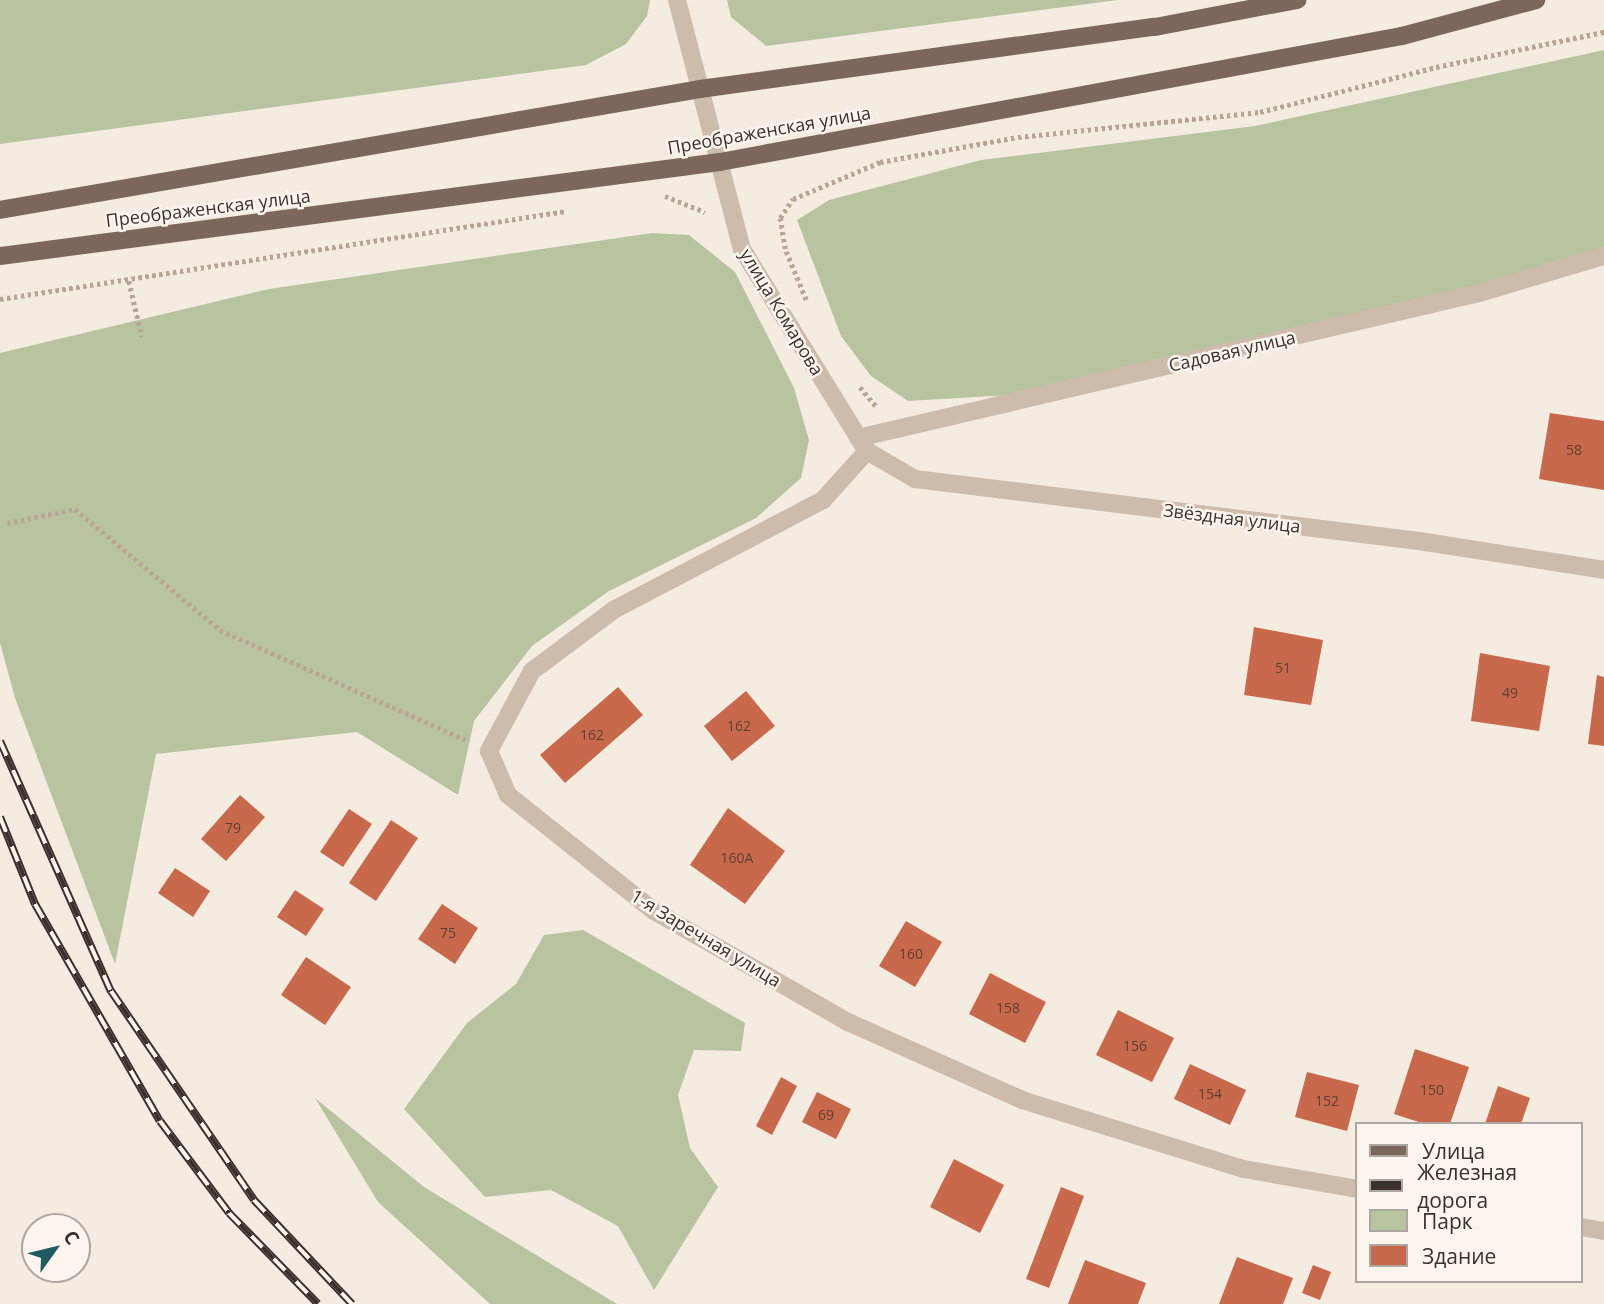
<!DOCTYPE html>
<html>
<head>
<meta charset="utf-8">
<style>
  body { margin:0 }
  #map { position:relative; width:1604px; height:1304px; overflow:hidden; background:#f4ebe1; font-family:"Open Sans",sans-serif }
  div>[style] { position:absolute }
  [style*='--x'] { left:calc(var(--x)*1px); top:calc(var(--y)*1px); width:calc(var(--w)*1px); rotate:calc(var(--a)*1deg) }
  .green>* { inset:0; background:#b8c4a0 }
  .building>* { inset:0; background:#c8694b }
  .path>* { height:4.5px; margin-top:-2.25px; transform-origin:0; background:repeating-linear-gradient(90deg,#b9a596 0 3.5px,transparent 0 7px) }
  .minor>* { height:18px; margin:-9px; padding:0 9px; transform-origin:9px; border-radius:9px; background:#cdbbac }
  .major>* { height:18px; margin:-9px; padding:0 9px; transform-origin:9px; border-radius:9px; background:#7d675c }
  .rail>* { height:8px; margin-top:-4px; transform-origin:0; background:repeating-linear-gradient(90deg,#fbf5ee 0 16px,#3b302b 0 32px); box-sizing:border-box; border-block:2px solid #3b302b }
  span { translate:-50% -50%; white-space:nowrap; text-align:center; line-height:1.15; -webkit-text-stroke:5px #fbf5ee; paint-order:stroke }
  .number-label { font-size:14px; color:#5e3e33 }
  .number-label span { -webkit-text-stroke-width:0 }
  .street-label { font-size:18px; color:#3b302b }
  .legend { position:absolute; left:1355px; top:1122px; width:228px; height:161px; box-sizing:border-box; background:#fbf5ee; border:2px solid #aea6a0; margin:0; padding:9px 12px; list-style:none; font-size:21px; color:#3b302b }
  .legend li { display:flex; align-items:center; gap:14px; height:35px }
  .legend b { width:35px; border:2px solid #aea6a0 }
  .north { position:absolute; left:21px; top:1213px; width:70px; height:70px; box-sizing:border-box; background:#fbf5ee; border:2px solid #aea6a0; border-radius:50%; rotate:56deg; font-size:19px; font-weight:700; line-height:28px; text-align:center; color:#3b302b }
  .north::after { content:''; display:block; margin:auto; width:24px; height:32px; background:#1f5a5e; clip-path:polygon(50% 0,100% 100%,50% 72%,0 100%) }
</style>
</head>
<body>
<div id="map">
  <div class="green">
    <div style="clip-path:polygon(0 0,650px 0,647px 16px,626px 44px,586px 65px,0 144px)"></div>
    <div style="clip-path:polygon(727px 0,1118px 0,766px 46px,731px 17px)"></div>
    <div style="clip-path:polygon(1604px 50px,1604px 253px,1058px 392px,908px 401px,871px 376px,841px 336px,797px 220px,829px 200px,981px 160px,1255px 126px)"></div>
    <div style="clip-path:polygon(652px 233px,689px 235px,735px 272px,794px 388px,809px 440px,801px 478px,756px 518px,609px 591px,532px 646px,474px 721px,458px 795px,357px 732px,156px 754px,115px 964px,15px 698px,0 643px,0 353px,269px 289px)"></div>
    <div style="clip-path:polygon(583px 930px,745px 1023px,741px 1051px,694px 1050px,678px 1095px,690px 1148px,718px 1187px,654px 1290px,618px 1226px,551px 1190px,485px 1197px,404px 1109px,467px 1023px,516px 984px,544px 935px)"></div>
    <div style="clip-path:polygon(315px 1098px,424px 1187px,617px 1304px,490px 1304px,378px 1202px)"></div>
  </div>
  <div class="building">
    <div style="clip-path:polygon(1550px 413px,1604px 421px,1604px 490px,1539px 479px)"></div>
    <div style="clip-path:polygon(1254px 627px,1323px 640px,1311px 705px,1244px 695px)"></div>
    <div style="clip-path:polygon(1480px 653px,1550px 666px,1539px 731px,1471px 721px)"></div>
    <div style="clip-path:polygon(1597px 675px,1604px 677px,1604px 746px,1588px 744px)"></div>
    <div style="clip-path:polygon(618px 687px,643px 715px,565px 783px,540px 755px)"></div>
    <div style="clip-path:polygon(746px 691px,775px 726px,732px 761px,704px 726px)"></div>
    <div style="clip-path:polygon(240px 795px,265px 817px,226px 861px,201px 839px)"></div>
    <div style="clip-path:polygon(728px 808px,785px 851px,745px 904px,690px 865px)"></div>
    <div style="clip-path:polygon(349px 809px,372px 824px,343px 867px,320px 852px)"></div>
    <div style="clip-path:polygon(391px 820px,418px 838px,376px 901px,349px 883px)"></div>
    <div style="clip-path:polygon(175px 868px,210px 891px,193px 917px,158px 893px)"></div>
    <div style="clip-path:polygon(295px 890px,324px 909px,306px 936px,277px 917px)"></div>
    <div style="clip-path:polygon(442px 904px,478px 928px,455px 964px,418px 939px)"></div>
    <div style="clip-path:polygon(906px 921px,942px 942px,915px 987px,879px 966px)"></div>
    <div style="clip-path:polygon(306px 957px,351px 987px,325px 1025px,281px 995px)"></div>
    <div style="clip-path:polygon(990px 973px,1046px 1002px,1025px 1043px,969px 1014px)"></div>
    <div style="clip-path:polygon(1118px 1010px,1174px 1038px,1152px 1082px,1096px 1055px)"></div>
    <div style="clip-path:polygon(1415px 1049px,1469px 1067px,1450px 1124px,1425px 1124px,1394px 1114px)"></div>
    <div style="clip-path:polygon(1190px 1064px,1246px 1090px,1230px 1125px,1174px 1099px)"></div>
    <div style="clip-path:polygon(1307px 1072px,1359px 1085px,1347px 1131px,1295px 1117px)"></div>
    <div style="clip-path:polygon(781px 1077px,797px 1086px,772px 1135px,756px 1126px)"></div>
    <div style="clip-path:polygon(1498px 1086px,1530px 1098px,1521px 1124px,1485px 1124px)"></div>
    <div style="clip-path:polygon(817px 1092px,851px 1109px,836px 1139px,802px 1122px)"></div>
    <div style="clip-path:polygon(954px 1159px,1004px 1185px,980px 1233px,930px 1207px)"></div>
    <div style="clip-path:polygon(1061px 1187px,1084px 1196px,1049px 1288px,1026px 1279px)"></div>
    <div style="clip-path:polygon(1237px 1257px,1293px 1278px,1283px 1304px,1219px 1304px)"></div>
    <div style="clip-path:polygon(1085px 1260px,1146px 1283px,1138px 1304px,1068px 1304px)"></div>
    <div style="clip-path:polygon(1313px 1265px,1331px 1272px,1320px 1300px,1302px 1293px)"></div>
  </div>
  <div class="path">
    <div style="--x:665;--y:196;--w:43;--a:21.8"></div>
    <div style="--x:129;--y:281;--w:57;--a:76.9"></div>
    <div style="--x:0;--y:299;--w:573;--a:-8.84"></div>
    <div style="--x:806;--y:300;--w:55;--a:-112.4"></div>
    <div style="--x:785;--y:249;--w:31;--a:-99"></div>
    <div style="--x:780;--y:218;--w:23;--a:-56"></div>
    <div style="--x:793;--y:199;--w:95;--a:-23"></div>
    <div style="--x:880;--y:162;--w:140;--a:-10.3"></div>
    <div style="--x:1018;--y:137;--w:243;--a:-5.9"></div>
    <div style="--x:1260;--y:112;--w:182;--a:-14.3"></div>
    <div style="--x:1436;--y:67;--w:172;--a:-11.8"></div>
    <div style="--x:860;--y:387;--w:26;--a:50"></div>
    <div style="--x:7;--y:523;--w:69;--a:-11.6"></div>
    <div style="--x:75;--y:509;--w:189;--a:39.8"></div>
    <div style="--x:220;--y:630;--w:269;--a:24.1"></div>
  </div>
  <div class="minor">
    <div style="--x:677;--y:0;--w:257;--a:75.4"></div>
    <div style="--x:742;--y:249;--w:238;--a:58.3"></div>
    <div style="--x:867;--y:451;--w:56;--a:30.3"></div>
    <div style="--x:915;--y:479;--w:508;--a:7.01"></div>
    <div style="--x:1419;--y:541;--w:187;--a:8.9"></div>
    <div style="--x:858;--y:438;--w:638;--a:-13.14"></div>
    <div style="--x:1479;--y:293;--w:130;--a:-16.5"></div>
    <div style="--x:867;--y:451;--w:66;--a:131.9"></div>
    <div style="--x:823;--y:500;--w:235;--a:152.3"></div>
    <div style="--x:615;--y:609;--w:104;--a:143.2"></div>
    <div style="--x:532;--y:671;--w:91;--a:118.3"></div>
    <div style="--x:489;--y:751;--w:48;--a:66.6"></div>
    <div style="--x:508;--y:795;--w:186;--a:38.5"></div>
    <div style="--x:654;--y:911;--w:224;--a:29.8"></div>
    <div style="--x:848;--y:1022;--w:191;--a:24.1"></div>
    <div style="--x:1022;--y:1100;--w:232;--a:17.3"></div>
    <div style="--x:1244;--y:1169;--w:115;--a:10"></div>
    <div style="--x:1581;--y:1227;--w:23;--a:10"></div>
  </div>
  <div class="major">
    <div style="--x:0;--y:210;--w:710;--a:-9.81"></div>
    <div style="--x:700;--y:89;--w:459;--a:-7.8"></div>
    <div style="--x:1155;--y:27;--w:145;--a:-10.8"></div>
    <div style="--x:0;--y:256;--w:726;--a:-7.44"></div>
    <div style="--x:720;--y:162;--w:694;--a:-10.47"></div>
    <div style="--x:1402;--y:36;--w:139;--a:-15"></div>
  </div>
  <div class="rail">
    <div style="--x:0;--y:741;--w:274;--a:66.1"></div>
    <div style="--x:111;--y:991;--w:253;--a:55.6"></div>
    <div style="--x:254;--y:1200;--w:143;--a:46.7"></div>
    <div style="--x:0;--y:817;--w:94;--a:68.1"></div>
    <div style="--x:35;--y:904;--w:250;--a:60.1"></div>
    <div style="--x:160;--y:1121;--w:115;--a:53.1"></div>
    <div style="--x:229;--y:1213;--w:127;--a:45.6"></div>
  </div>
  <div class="number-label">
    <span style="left:1574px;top:450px">58</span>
    <span style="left:1283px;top:668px">51</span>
    <span style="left:1510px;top:693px">49</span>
    <span style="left:739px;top:726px">162</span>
    <span style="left:592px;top:735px">162</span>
    <span style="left:233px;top:828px">79</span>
    <span style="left:737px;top:858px">160А</span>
    <span style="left:448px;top:933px">75</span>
    <span style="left:911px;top:954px">160</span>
    <span style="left:1008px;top:1008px">158</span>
    <span style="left:1135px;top:1046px">156</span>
    <span style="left:1432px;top:1090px">150</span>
    <span style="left:1210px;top:1094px">154</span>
    <span style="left:1327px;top:1101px">152</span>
    <span style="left:826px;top:1115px">69</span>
  </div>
  <div class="street-label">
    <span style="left:769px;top:130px;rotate:-10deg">Преображенская улица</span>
    <span style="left:208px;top:208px;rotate:-7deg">Преображенская улица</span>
    <span style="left:782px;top:312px;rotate:59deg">улица Комарова</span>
    <span style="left:1232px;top:351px;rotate:-13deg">Садовая улица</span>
    <span style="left:1232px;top:518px;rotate:7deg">Звёздная улица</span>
    <span style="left:706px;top:938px;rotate:31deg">1-я Заречная улица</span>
  </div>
  <ul class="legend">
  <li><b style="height:9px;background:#7d675c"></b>Улица</li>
  <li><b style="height:9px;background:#3b302b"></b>Железная дорога</li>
  <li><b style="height:19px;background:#b8c4a0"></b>Парк</li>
  <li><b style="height:19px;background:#c8694b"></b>Здание</li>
  </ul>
  <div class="north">С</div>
</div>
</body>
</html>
